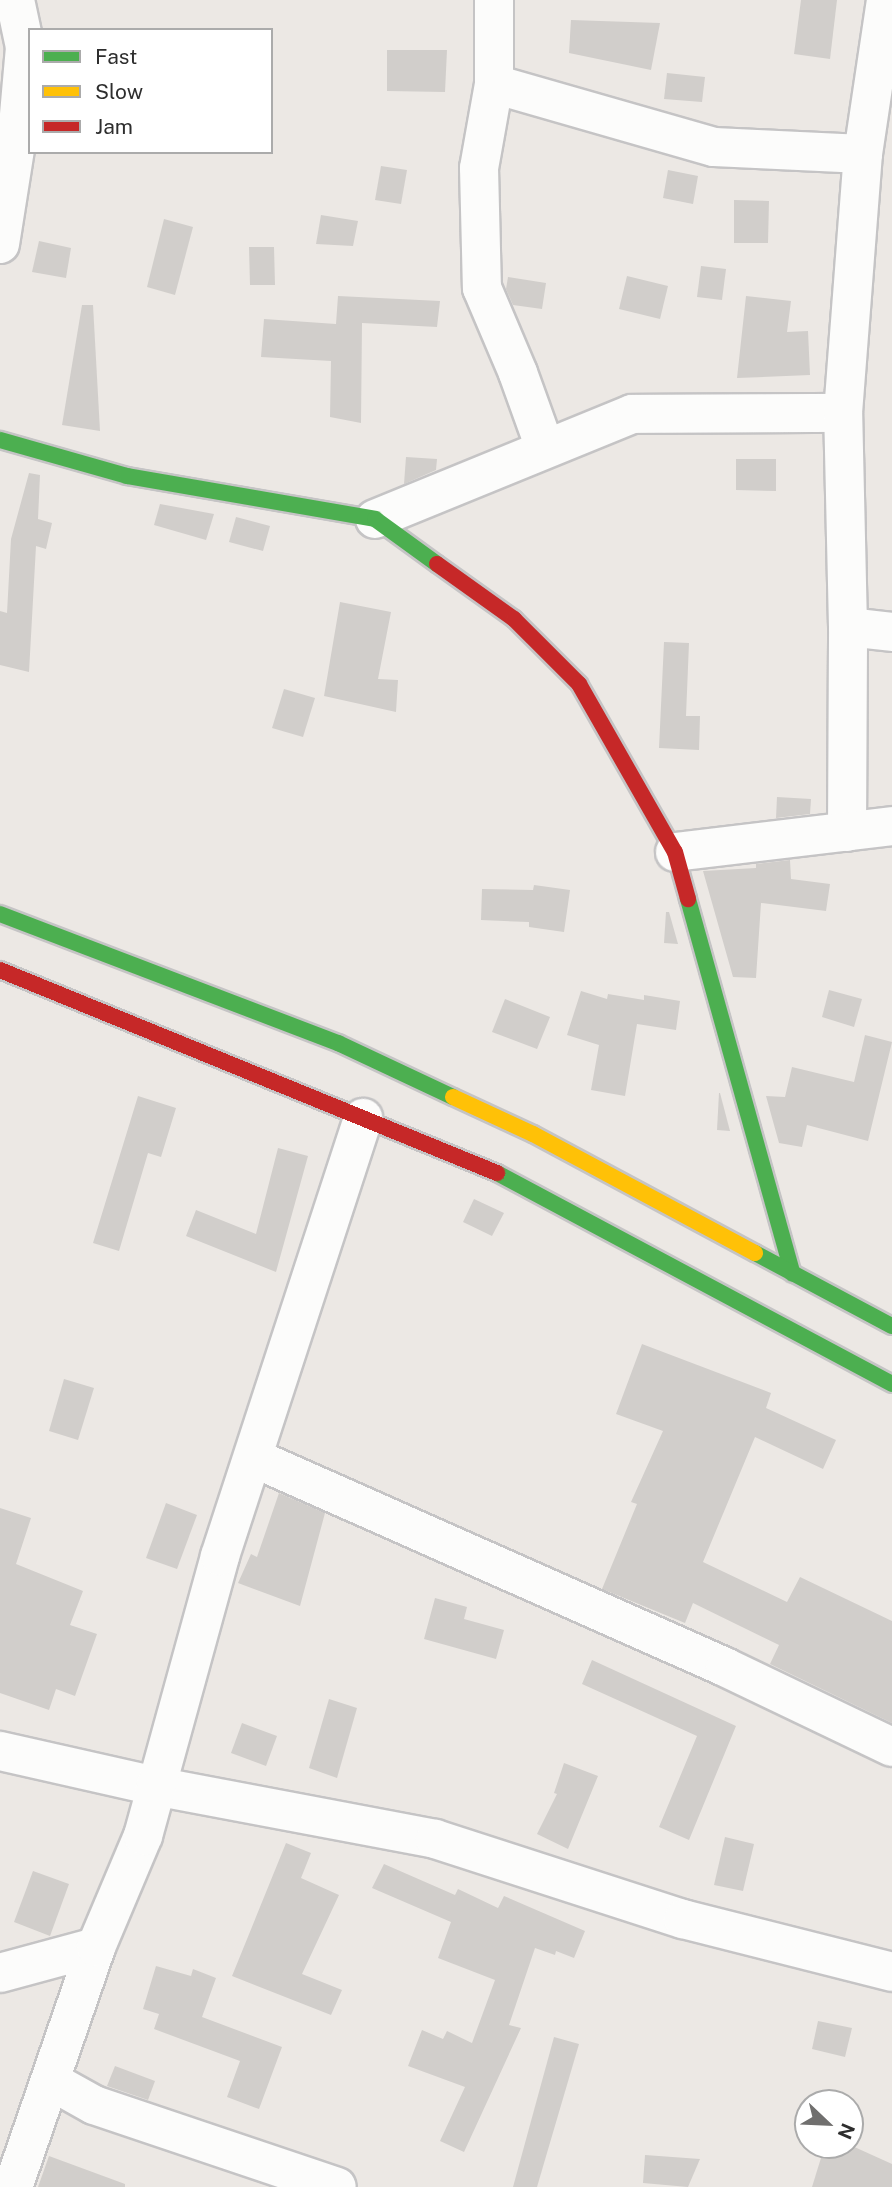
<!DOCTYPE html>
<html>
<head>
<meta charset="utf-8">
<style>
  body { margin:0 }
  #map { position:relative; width:892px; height:2187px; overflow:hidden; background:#ece8e4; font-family:"Public Sans",sans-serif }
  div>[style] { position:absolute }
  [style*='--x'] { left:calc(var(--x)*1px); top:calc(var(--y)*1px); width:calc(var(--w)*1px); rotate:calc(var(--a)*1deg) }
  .building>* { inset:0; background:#d1cecb }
  .roads { filter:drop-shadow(2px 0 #c5c4c5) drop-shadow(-2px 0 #c5c4c5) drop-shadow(0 2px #c5c4c5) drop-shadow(0 -2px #c5c4c5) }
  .street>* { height:38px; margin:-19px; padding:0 19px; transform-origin:19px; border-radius:19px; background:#fcfcfb }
  .fast>* { height:16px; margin:-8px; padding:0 8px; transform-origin:8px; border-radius:8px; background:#4caf50 }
  .slow>* { height:16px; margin:-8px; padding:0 8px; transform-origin:8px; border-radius:8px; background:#ffc107 }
  .jam>* { height:16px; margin:-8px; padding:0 8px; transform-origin:8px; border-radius:8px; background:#c62828 }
  span { translate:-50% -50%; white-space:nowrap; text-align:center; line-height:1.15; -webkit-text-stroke:6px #fff; paint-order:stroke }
  .legend { position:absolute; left:28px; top:28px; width:245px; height:126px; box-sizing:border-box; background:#fff; border:2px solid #ababab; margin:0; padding:9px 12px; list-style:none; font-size:21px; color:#2e2e2e }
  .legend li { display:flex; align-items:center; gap:14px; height:35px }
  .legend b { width:35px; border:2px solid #ababab }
  .north { position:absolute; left:794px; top:2089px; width:70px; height:70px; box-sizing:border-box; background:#fff; border:2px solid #ababab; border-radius:50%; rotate:113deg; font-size:19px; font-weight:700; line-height:28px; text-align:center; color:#2e2e2e }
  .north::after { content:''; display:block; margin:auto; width:24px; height:32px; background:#706f6e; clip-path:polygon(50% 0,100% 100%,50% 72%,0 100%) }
</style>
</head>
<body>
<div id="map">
  <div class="building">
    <div style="clip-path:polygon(801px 0,837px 0,830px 59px,794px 54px)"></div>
    <div style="clip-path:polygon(571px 20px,660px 23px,651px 70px,569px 53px)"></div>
    <div style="clip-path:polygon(387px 50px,447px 50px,445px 92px,387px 91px)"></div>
    <div style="clip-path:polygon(667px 73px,705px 77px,702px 102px,664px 99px)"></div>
    <div style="clip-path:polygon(381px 166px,407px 170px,401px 204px,375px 200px)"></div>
    <div style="clip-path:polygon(668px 170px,698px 176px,693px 204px,663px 198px)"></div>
    <div style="clip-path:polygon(734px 200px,769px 201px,768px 243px,734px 243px)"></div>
    <div style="clip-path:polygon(321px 215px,358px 221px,353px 246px,316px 244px)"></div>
    <div style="clip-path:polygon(164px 219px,193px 227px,175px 295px,147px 287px)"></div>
    <div style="clip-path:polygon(39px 241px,71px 248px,66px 278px,32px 272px)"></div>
    <div style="clip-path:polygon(249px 247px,274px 247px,275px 285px,250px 285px)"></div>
    <div style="clip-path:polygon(701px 266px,726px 269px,722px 300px,697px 297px)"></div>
    <div style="clip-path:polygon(627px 276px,668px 286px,660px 319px,619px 309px)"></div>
    <div style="clip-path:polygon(508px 277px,546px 283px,542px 309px,513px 305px,506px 289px)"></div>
    <div style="clip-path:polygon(338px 296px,440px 301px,437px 327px,362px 323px,361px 423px,330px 417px,331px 361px,261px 357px,264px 319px,336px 324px)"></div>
    <div style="clip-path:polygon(746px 296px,791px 301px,787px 332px,808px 331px,810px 375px,737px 378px)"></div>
    <div style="clip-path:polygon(82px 305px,93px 305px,100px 431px,62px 425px)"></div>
    <div style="clip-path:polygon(406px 457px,437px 459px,436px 470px,404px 484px)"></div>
    <div style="clip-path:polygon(736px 459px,776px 459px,776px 491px,736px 490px)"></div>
    <div style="clip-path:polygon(29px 473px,40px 475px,38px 519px,52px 523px,46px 549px,36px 546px,29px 672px,0 665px,0 611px,7px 613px,11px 539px)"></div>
    <div style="clip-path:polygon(160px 504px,214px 514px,206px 540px,154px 525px)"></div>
    <div style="clip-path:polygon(236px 517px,270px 526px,263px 551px,229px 542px)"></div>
    <div style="clip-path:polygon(340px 602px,391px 612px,378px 679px,398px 680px,396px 712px,324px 696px)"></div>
    <div style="clip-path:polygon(664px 642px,689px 643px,686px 716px,700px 716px,699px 750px,659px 748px)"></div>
    <div style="clip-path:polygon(284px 689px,315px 698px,303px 737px,272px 728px)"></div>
    <div style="clip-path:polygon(777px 797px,811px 799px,810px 814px,776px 818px)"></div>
    <div style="clip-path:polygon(790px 860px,791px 879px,830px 884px,826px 911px,761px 903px,756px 978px,733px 977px,703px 871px,756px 868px,756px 864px)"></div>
    <div style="clip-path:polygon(534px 885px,570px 890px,564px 932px,529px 927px,529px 922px,481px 920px,482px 889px,533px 890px)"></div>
    <div style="clip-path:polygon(666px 912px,669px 912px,678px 944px,664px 943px)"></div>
    <div style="clip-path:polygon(829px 990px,862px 999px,854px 1027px,822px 1017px)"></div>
    <div style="clip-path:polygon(581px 991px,607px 999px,608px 994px,644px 1000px,644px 995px,680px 1001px,676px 1030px,637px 1024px,625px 1096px,591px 1090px,599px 1045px,567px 1035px)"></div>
    <div style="clip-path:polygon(505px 999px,550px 1017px,537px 1049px,492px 1032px)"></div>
    <div style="clip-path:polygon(865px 1035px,892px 1042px,868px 1141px,807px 1125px,802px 1147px,779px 1143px,766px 1096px,785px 1097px,792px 1067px,854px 1082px)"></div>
    <div style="clip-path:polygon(719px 1093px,720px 1093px,730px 1131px,717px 1130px)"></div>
    <div style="clip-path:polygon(138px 1096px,176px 1108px,161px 1157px,148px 1153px,119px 1251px,93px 1243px)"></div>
    <div style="clip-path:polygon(278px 1148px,308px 1156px,276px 1272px,186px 1236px,196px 1210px,256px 1234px)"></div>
    <div style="clip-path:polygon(474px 1199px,504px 1213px,492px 1236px,463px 1222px)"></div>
    <div style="clip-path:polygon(642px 1344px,771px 1393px,766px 1408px,836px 1440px,823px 1469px,755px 1437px,703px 1562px,787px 1602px,800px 1577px,892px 1621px,892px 1723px,770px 1664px,779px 1645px,693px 1603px,685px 1623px,602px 1589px,637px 1504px,631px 1502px,663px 1431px,616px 1414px)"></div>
    <div style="clip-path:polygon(64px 1379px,94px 1388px,78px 1440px,49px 1431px)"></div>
    <div style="clip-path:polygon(279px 1493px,325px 1513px,300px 1606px,238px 1583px,251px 1554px,257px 1557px)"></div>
    <div style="clip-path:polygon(166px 1503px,197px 1515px,177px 1569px,146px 1558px)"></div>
    <div style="clip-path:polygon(0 1508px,31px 1518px,16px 1564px,83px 1591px,70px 1625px,97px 1634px,75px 1696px,56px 1689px,49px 1710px,0 1693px)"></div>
    <div style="clip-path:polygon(435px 1598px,467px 1607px,464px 1619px,504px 1630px,496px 1659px,424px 1639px)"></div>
    <div style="clip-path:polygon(592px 1660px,736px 1726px,689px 1840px,659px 1827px,697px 1736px,582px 1684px)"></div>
    <div style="clip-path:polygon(329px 1699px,357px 1708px,337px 1778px,309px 1768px)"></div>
    <div style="clip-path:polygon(242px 1723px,277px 1736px,266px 1766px,231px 1753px)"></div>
    <div style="clip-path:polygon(564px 1763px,598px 1776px,568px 1849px,537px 1834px,557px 1794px,554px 1793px)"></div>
    <div style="clip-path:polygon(725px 1837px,754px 1844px,743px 1891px,714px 1885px)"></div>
    <div style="clip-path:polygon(286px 1843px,311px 1853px,301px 1878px,339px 1895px,302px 1974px,342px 1990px,331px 2015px,232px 1976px)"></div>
    <div style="clip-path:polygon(384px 1864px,455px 1895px,458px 1889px,498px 1908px,504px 1896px,585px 1931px,574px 1958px,556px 1951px,555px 1955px,535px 1948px,509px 2025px,521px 2028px,464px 2152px,440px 2141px,465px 2087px,408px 2066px,422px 2030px,443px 2039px,447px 2031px,472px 2043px,495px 1980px,438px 1958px,451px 1922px,372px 1888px)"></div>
    <div style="clip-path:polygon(33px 1871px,69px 1884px,50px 1936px,14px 1922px)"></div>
    <div style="clip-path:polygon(156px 1966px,191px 1976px,193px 1969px,216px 1978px,202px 2017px,282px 2047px,259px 2109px,227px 2097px,240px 2061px,154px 2029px,159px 2014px,143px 2009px)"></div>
    <div style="clip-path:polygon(818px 2021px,852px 2028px,845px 2057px,812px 2049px)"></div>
    <div style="clip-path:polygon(554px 2037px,579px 2044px,537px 2187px,513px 2187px)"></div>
    <div style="clip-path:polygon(115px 2066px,155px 2081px,148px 2100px,107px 2086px)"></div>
    <div style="clip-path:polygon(825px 2145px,850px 2145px,892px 2164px,892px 2187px,812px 2187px)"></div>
    <div style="clip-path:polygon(645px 2155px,700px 2159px,688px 2187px,643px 2183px)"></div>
    <div style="clip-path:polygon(49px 2156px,125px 2184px,125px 2187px,38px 2187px)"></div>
  </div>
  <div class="roads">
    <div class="street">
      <div style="--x:494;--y:0;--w:84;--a:90"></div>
      <div style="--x:494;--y:84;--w:85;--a:100.1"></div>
      <div style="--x:479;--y:168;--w:120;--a:88.6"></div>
      <div style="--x:482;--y:288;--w:92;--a:67"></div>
      <div style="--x:518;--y:373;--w:80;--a:70.2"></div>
      <div style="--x:494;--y:84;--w:229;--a:16"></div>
      <div style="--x:714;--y:147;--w:149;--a:2.7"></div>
      <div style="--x:0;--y:244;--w:108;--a:-81"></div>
      <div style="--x:17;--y:137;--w:90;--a:-84.9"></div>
      <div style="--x:25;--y:47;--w:48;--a:-102"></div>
      <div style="--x:375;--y:519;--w:278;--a:-22.2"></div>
      <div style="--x:632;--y:414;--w:211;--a:-0.3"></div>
      <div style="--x:848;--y:627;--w:44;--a:6.5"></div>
      <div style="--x:847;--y:832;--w:205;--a:-89.7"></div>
      <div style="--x:848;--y:627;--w:214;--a:-91.3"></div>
      <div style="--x:843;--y:413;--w:260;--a:-85.6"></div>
      <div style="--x:863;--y:154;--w:156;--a:-81.5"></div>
      <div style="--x:675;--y:852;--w:219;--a:-6.8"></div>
      <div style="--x:254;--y:1458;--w:515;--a:23.93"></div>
      <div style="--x:725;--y:1667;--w:185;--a:25.6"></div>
      <div style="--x:0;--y:1751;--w:159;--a:12.7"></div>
      <div style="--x:155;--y:1786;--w:285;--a:10.7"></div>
      <div style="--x:435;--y:1839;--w:261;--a:17.9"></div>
      <div style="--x:683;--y:1919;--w:216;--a:14.2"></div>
      <div style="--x:0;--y:1973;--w:99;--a:-15.2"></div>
      <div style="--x:51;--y:2081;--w:49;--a:29.2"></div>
      <div style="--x:94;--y:2105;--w:256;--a:18.6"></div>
      <div style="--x:13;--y:2187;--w:254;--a:-70.9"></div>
      <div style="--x:96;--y:1947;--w:121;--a:-67.1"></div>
      <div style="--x:143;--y:1836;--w:290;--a:-74.6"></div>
      <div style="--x:220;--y:1556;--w:461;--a:-71.9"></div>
    </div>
    <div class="fast">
      <div style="--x:0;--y:440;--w:132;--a:15.8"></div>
      <div style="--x:127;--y:476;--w:252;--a:9.8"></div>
      <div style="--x:375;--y:519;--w:77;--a:36"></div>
      <div style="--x:688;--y:899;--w:389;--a:74.4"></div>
      <div style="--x:0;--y:914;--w:362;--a:20.9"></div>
      <div style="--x:338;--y:1043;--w:127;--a:25.2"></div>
      <div style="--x:497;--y:1173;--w:448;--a:28.1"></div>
      <div style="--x:755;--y:1253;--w:155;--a:28.1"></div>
    </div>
    <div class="slow">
      <div style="--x:453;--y:1097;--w:88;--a:24.8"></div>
      <div style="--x:533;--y:1134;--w:252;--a:28.2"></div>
    </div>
    <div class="jam">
      <div style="--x:437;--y:564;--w:95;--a:35.5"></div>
      <div style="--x:514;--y:619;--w:92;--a:45"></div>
      <div style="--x:579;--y:684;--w:193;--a:60.3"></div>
      <div style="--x:675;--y:852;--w:49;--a:74.5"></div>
      <div style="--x:0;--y:970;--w:537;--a:22.22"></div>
    </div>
  </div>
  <ul class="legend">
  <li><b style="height:9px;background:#4caf50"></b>Fast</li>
  <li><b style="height:9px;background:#ffc107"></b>Slow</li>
  <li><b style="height:9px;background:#c62828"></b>Jam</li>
  </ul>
  <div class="north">N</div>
</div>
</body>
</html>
